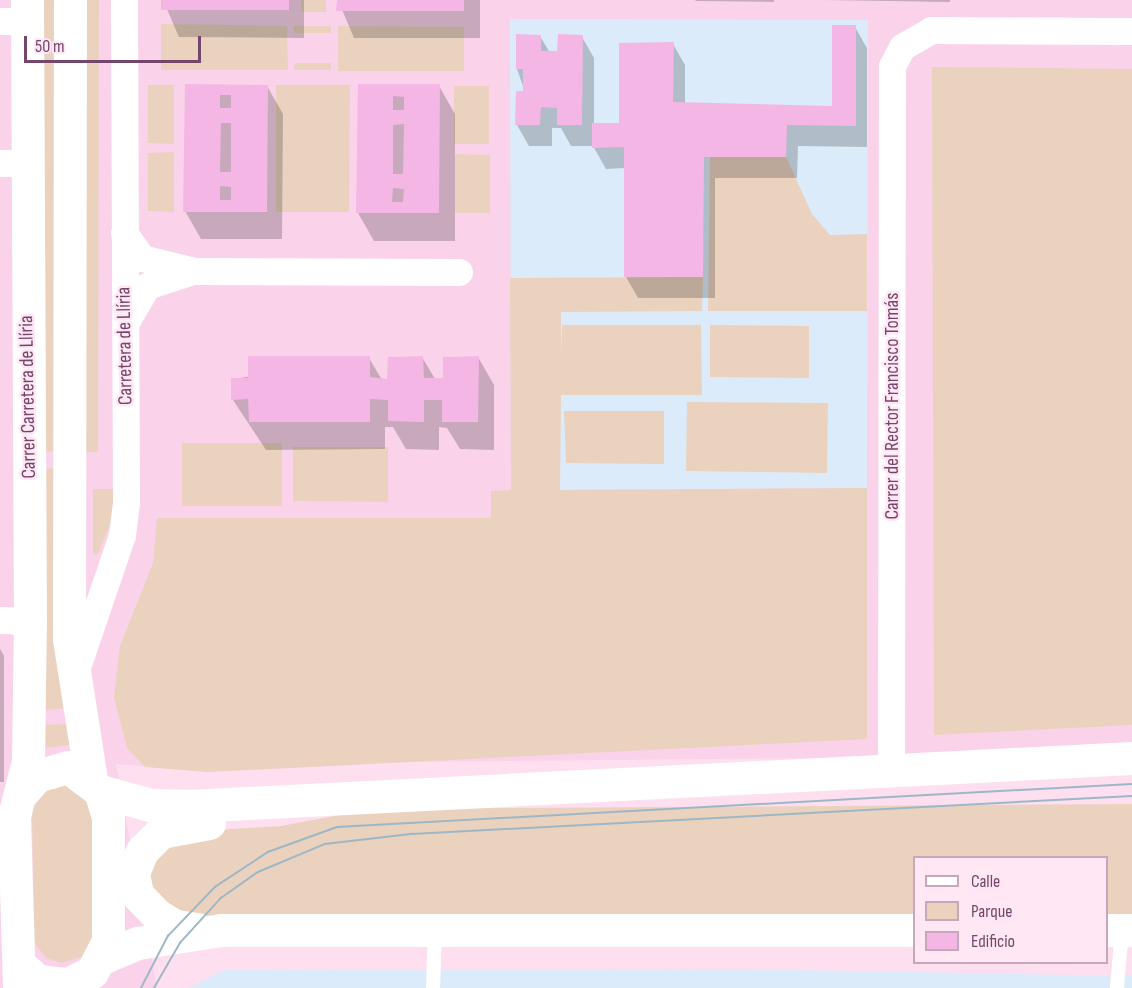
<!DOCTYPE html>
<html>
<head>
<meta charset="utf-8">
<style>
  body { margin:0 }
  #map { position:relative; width:1132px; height:988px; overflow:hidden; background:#fddfef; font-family:"Sofia Sans Condensed",sans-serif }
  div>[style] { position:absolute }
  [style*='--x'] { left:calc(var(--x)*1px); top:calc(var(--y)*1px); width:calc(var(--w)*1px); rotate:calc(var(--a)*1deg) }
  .residential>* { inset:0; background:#fad3ea }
  .education>* { inset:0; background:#dcebf9 }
  .green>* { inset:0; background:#ebd2be }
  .shadow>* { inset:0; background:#0003 }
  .building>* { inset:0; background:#f4b6e5 }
  .service>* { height:14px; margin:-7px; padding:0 7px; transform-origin:7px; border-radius:7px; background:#fff }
  .minor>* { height:27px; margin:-13.5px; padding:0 13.5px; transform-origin:13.5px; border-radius:13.5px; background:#fff }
  .tertiary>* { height:33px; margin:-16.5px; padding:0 16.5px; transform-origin:16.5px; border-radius:16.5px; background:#fff }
  .secondary>* { height:33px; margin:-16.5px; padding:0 16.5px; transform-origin:16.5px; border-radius:16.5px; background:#fff }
  .tram>* { height:1.5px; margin:-0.75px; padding:0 0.75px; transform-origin:0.75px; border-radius:0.75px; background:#9eb7c6 }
  span { translate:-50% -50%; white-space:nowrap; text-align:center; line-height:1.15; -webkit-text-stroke:5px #ffe7f4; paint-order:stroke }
  .street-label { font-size:20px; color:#75466b }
  .legend { position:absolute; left:913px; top:856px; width:195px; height:108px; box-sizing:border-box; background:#ffe7f4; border:2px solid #c8a7bd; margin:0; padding:8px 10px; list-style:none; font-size:18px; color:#75466b }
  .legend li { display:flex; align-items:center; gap:12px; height:30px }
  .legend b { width:30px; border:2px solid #c8a7bd }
  .scale { position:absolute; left:24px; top:36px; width:177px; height:27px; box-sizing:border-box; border:3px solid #75466b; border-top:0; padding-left:8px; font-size:18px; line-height:21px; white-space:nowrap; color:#75466b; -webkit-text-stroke:4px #ffe7f4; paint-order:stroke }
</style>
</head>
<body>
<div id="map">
  <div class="residential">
    <div style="clip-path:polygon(0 0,1132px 0,1132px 755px,410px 762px,208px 772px,116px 764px,157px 988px,0 988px)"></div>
  </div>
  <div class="education">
    <div style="clip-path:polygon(510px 19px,868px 20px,867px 488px,511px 490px)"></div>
    <div style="clip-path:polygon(746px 969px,1132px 976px,1132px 988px,188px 988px,224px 970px)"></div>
  </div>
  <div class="green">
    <div style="clip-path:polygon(42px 0,57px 0,56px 451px,41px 452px)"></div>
    <div style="clip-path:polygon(83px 0,99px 0,98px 452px,82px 452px)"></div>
    <div style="clip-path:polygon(301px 0,326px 0,326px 12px,301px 12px)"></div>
    <div style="clip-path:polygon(161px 24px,287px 26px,288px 70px,161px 70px)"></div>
    <div style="clip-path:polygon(294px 26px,331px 26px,331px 33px,294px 33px)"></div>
    <div style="clip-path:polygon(338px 26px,464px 27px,464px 71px,338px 71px)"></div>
    <div style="clip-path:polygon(295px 63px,331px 63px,331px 70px,294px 70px)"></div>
    <div style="clip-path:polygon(932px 67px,1132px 69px,1132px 725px,934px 735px)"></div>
    <div style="clip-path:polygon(148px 85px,174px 85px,174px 144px,148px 143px)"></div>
    <div style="clip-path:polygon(276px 85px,350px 85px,349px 212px,276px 212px)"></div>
    <div style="clip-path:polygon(454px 86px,489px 86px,489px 144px,454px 144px)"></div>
    <div style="clip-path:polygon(174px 152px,174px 212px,148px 211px,148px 153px)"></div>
    <div style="clip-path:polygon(455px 154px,490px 155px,490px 213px,455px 213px)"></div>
    <div style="clip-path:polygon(710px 157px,786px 157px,812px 214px,830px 235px,867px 234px,867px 311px,708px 311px)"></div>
    <div style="clip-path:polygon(703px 277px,702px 311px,561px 312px,561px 359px,562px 325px,701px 325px,702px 395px,561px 395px,560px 490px,867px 488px,867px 739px,208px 772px,145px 767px,127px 748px,114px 697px,120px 646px,153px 563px,157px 518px,491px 518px,491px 491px,511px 490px,510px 278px)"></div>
    <div style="clip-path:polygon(710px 325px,809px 326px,809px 378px,710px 377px)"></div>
    <div style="clip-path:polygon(687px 402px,828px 403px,827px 473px,686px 471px)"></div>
    <div style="clip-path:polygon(564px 411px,664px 411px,664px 464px,566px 463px)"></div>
    <div style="clip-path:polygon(182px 443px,282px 443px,282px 506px,182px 506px)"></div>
    <div style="clip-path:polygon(293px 447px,388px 447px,388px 502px,293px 501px)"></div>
    <div style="clip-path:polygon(56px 468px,64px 708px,41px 711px,42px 469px)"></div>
    <div style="clip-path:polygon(93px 489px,115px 489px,115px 512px,98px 554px,93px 554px)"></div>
    <div style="clip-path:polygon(68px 724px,71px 745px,42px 748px,41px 725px)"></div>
    <div style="clip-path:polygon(64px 783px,95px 800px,97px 934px,85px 956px,61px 963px,46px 958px,34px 942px,32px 809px,49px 787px)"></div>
    <div style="clip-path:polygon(1132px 804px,1132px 919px,1107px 919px,1106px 858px,914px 858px,914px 919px,179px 917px,144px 877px,147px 862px,186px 832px,281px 826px,372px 809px)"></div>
  </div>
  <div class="shadow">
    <div style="clip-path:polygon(163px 0,304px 0,304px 38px,179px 37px)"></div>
    <div style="clip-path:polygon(338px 0,480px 0,480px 38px,354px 38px)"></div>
    <div style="clip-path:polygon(695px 0,774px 0,774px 2px,696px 1px)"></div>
    <div style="clip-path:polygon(824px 0,950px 0,950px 2px)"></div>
    <div style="clip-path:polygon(855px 27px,867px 48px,867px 147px,798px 146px,797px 178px,715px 178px,715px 298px,638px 298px,626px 277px,625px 168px,606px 169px,593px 146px,571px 146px,561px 128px,552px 128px,552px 146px,529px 146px,517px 125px,525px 92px,517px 69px,540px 36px,550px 53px,559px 53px,582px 37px,594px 58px,594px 124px,620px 124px,673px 44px,685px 65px,685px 104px,833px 108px)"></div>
    <div style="clip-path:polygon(186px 85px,267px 86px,283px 114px,282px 239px,201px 239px,185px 211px)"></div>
    <div style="clip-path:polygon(359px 85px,439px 86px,455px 114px,455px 241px,374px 241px,358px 213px)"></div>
    <div style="clip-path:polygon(422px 357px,435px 379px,444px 380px,478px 357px,494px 385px,494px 450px,460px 449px,447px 428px,439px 427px,439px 450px,406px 449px,393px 427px,385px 427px,385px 449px,266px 450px,233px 400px,233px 379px,369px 358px,382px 380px,389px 380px)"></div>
    <div style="clip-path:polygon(0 649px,4px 656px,4px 782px,0 782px)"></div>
  </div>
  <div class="building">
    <div style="clip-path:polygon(161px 0,289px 0,289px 10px,161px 10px)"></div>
    <div style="clip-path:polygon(337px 0,464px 0,464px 11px,336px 11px)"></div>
    <div style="clip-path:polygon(832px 25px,856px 25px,856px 126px,787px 125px,786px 157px,704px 157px,703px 277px,624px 277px,624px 147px,592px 148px,592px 123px,619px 123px,619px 43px,674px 42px,673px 102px,832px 106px)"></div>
    <div style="clip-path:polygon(516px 34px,541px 35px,541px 51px,557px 51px,558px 34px,583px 35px,582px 125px,557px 125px,557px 108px,541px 107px,540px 125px,515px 125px,516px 91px,523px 91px,523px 69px,516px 69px)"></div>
    <div style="clip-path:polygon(evenodd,185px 84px,268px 85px,267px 212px,183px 212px,185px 84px,220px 95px,231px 95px,231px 108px,220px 108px,220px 95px,185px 84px,221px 123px,231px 123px,231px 172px,220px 172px,221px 123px,185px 84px,220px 186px,231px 187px,231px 200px,220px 200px,220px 186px)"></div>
    <div style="clip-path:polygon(evenodd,358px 84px,440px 84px,439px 213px,356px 213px,358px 84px,393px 96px,404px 97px,404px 110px,393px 110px,393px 96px,358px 84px,404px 124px,403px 174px,393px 174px,393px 125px,404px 124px,358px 84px,393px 188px,404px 189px,403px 202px,392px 202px,393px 188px)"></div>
    <div style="clip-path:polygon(248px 356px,370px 356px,370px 377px,387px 379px,388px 357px,423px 356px,424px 378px,443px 378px,443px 357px,479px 356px,478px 422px,442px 422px,442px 400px,424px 400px,424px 422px,388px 421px,388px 400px,370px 399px,370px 422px,249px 422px,248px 399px,231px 400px,231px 378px,248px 378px)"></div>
  </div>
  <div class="service">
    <div style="--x:433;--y:988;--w:58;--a:-88"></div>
    <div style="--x:1117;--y:988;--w:58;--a:-85.1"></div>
  </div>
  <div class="minor">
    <div style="--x:0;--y:21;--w:27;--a:0"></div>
    <div style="--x:0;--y:163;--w:25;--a:0"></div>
    <div style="--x:124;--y:233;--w:31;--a:54"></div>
    <div style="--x:142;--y:258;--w:54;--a:14"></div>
    <div style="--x:194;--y:271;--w:265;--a:0.2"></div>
    <div style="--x:126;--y:322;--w:42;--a:-59.7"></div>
    <div style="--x:147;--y:286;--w:42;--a:-18"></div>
    <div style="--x:0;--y:620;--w:30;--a:2"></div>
    <div style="--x:75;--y:673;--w:146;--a:-71.2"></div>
    <div style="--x:122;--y:535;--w:33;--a:-83"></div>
    <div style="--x:126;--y:502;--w:502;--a:-90.23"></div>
    <div style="--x:891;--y:769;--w:703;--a:-89.92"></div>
    <div style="--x:892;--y:66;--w:21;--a:-62"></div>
    <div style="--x:902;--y:47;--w:34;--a:-30"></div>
    <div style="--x:931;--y:30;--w:201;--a:0.3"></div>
  </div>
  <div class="tertiary">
    <div style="--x:100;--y:791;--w:52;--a:15.6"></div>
    <div style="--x:150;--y:805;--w:39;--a:1"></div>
    <div style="--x:189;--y:806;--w:944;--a:-2.91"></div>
    <div style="--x:197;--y:929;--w:22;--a:-172"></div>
    <div style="--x:175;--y:926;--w:21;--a:-149"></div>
    <div style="--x:157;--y:915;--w:29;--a:-134"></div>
    <div style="--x:137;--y:894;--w:21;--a:-101"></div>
    <div style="--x:133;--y:873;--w:24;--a:-68"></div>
    <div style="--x:142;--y:851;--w:27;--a:-45"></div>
    <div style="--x:161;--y:832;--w:49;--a:-10.6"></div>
    <div style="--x:1106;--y:930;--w:26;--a:0"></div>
    <div style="--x:102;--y:958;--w:39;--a:-23"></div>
    <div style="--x:138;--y:943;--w:84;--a:-8.9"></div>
    <div style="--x:221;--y:930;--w:693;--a:0"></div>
  </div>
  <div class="secondary">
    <div style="--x:70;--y:0;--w:639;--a:90.09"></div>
    <div style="--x:69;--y:639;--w:143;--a:81.1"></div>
    <div style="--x:19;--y:964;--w:25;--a:42"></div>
    <div style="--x:38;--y:981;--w:30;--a:6"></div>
    <div style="--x:68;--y:984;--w:27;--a:-27"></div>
    <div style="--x:92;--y:972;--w:36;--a:-63"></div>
    <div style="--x:108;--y:940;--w:123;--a:-90"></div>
    <div style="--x:108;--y:817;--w:27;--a:-107"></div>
    <div style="--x:100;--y:791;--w:40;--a:-143"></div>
    <div style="--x:68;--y:767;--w:32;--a:164"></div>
    <div style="--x:37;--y:776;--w:24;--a:132"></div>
    <div style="--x:19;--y:988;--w:172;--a:-91.7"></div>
    <div style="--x:14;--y:816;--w:57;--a:-75.7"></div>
    <div style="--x:28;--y:761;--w:140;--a:-89.2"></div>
    <div style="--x:30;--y:621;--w:621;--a:-90.28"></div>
  </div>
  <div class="tram">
    <div style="--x:141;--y:988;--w:59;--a:-62.6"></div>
    <div style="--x:168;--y:936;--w:68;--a:-46.2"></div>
    <div style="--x:215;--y:887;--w:64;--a:-33.4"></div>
    <div style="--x:268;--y:852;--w:73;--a:-19.9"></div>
    <div style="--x:337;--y:827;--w:796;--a:-3.1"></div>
    <div style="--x:154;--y:988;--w:52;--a:-60"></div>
    <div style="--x:180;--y:943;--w:61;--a:-47.7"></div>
    <div style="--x:221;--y:898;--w:45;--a:-35.1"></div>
    <div style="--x:258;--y:872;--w:73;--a:-22.7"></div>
    <div style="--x:325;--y:844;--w:88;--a:-6.6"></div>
    <div style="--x:412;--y:834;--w:721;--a:-3.02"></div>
  </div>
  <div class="street-label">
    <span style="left:125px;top:346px;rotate:-91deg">Carretera de Llíria</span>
    <span style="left:28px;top:397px;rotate:-91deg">Carrer Carretera de Llíria</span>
    <span style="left:892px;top:406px;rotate:-90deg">Carrer del Rector Francisco Tomás</span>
  </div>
  <ul class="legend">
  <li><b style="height:8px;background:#fff"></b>Calle</li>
  <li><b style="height:16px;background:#ebd2be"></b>Parque</li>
  <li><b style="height:16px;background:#f4b6e5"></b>Edificio</li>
  </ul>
  <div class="scale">50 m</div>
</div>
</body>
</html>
